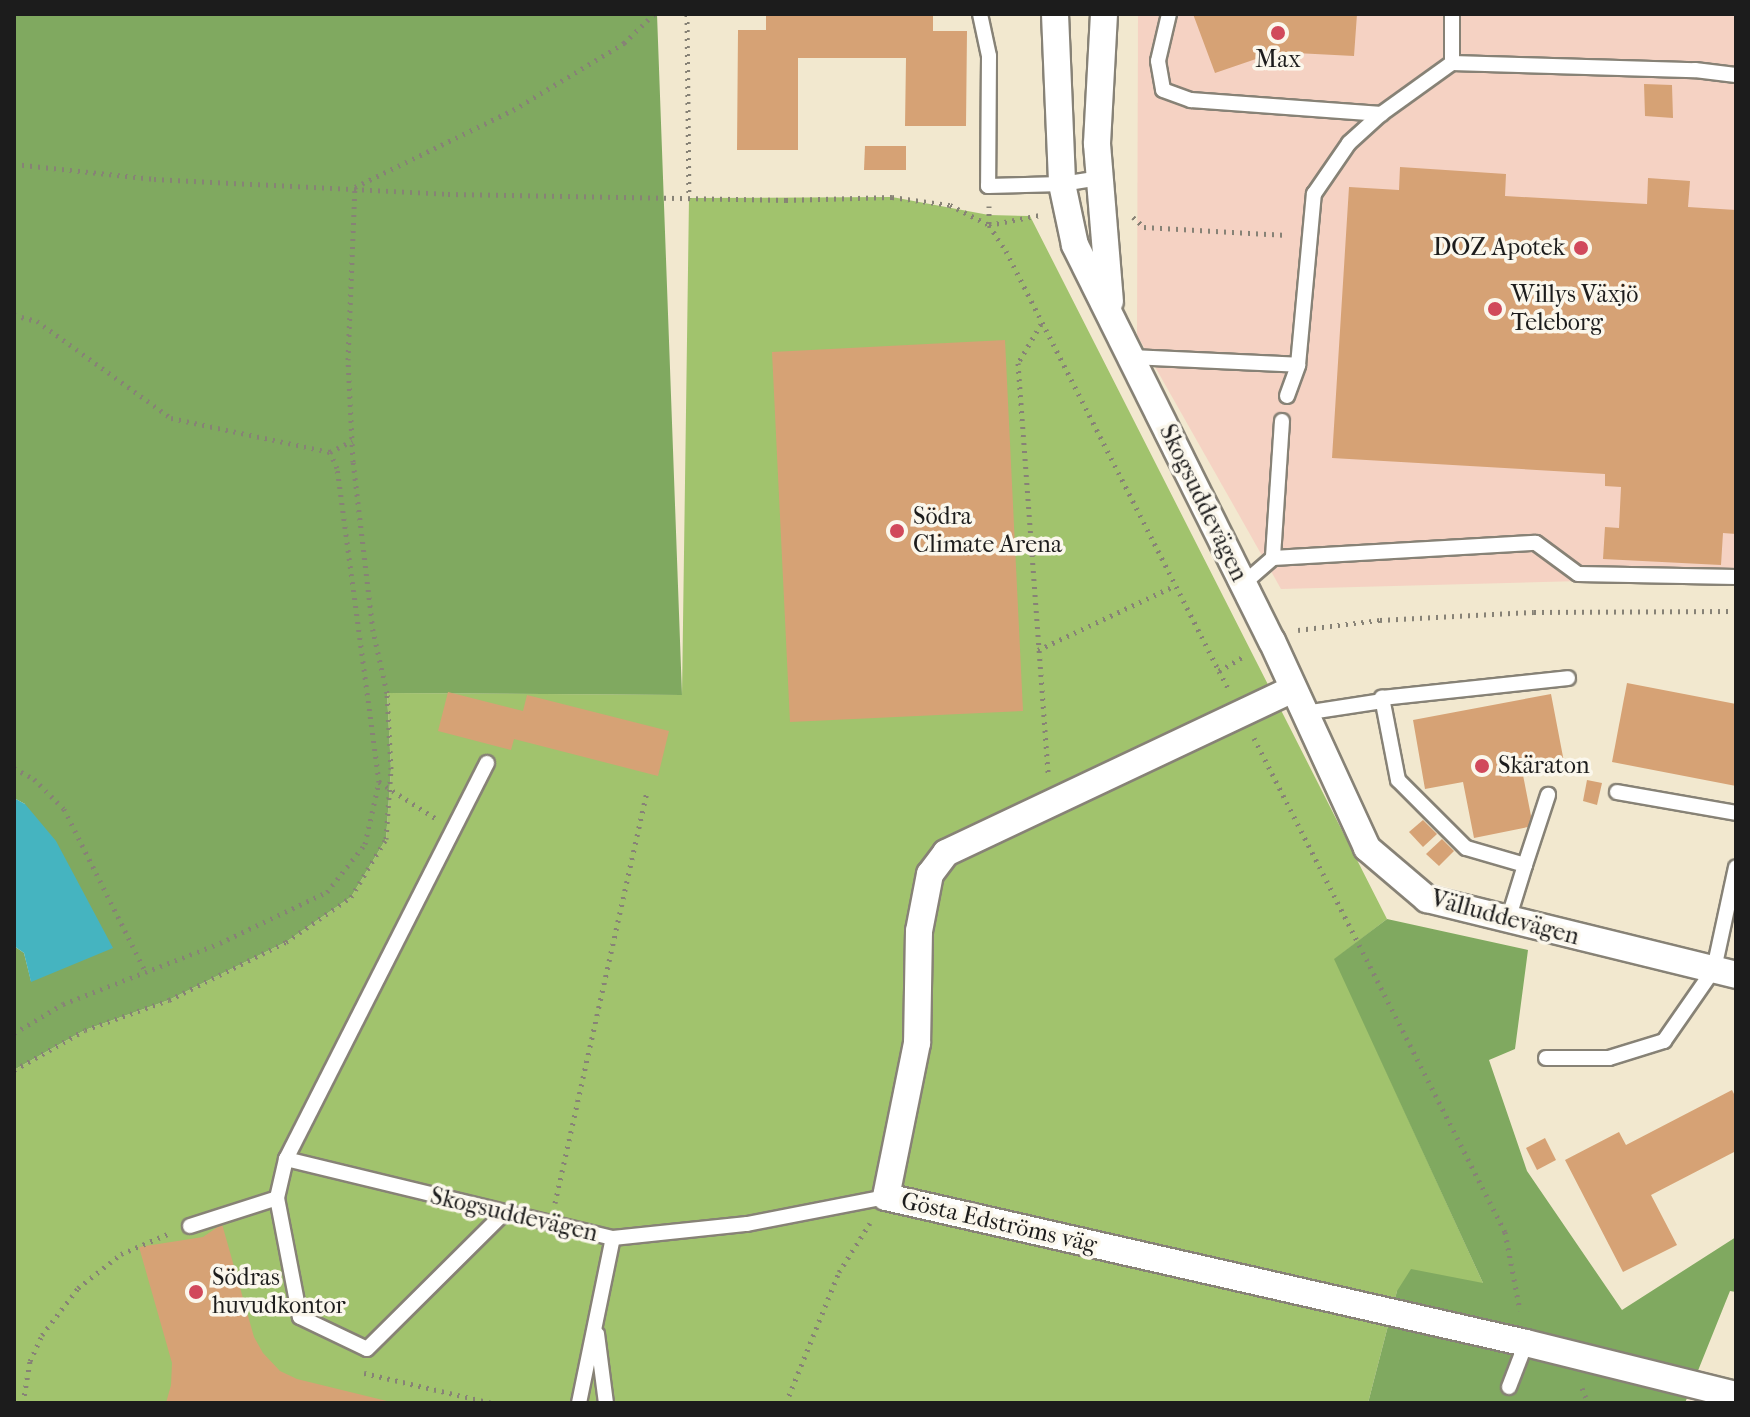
<!DOCTYPE html>
<html>
<head>
<meta charset="utf-8">
<style>
  body { margin:0 }
  #map { position:relative; width:1750px; height:1417px; overflow:hidden; background:#f2e8cf; font-family:"IM FELL French Canon",serif }
  div>[style] { position:absolute }
  [style*='--x'] { left:calc(var(--x)*1px); top:calc(var(--y)*1px); width:calc(var(--w)*1px); rotate:calc(var(--a)*1deg) }
  .built>* { inset:0; background:#f5d2c3 }
  .green>* { inset:0; background:#a1c36d }
  .forest>* { inset:0; background:#80a960 }
  .water>* { inset:0; background:#45b4c0 }
  .building>* { inset:0; background:#d6a275 }
  .path>* { height:5px; margin-top:-2.5px; transform-origin:0; background:repeating-linear-gradient(90deg,#878276 0 2px,transparent 0 8px) }
  .roads { filter:drop-shadow(2px 0 #878276) drop-shadow(-2px 0 #878276) drop-shadow(0 2px #878276) drop-shadow(0 -2px #878276) }
  .service>* { height:14px; margin:-7px; padding:0 7px; transform-origin:7px; border-radius:7px; background:#fff }
  .minor>* { height:26px; margin:-13px; padding:0 13px; transform-origin:13px; border-radius:13px; background:#fff }
  .dots>* { width:22px; height:22px; translate:-50% -50%; box-sizing:border-box; border:4px solid #fbf7ec; border-radius:50% }
  span { translate:-50% -50%; white-space:nowrap; text-align:center; line-height:1.15; -webkit-text-stroke:7px #fbf7ec; paint-order:stroke }
  .poi-label { font-size:24px; color:#1c1c1c }
  .right { translate:-100% -50%; text-align:right }
  .left { translate:0 -50%; text-align:left }
  .street-label { font-size:24px; color:#1c1c1c }
  .frame { position:absolute; inset:0; border:16px solid #1c1c1c; pointer-events:none }
</style>
</head>
<body>
<div id="map">
  <div class="built">
    <div style="clip-path:polygon(1138px 14px,1736px 14px,1736px 577px,1281px 589px,1137px 335px)"></div>
  </div>
  <div class="green">
    <div style="clip-path:polygon(892px 197px,989px 215px,1030px 216px,1387px 919px,1335px 959px,1483px 1283px,1397px 1291px,1368px 1403px,14px 1403px,14px 1070px,85px 1030px,169px 1000px,286px 942px,351px 897px,386px 839px,391px 769px,387px 693px,682px 695px,689px 198px)"></div>
  </div>
  <div class="forest">
    <div style="clip-path:polygon(14px 14px,657px 14px,682px 695px,387px 693px,391px 769px,386px 839px,351px 897px,286px 942px,169px 1000px,85px 1030px,14px 1070px,14px 946px,24px 953px,31px 981px,25px 804px,14px 798px)"></div>
    <div style="clip-path:polygon(1387px 919px,1528px 950px,1515px 1049px,1489px 1060px,1527px 1171px,1622px 1310px,1736px 1237px,1736px 1292px,1730px 1291px,1685px 1403px,1368px 1403px,1397px 1291px,1411px 1269px,1483px 1283px,1334px 959px)"></div>
  </div>
  <div class="water">
    <div style="clip-path:polygon(14px 798px,25px 804px,56px 841px,113px 948px,31px 982px,24px 953px,14px 946px)"></div>
  </div>
  <div class="building">
    <div style="clip-path:polygon(766px 14px,933px 14px,933px 31px,967px 31px,966px 126px,905px 126px,906px 58px,798px 58px,798px 150px,737px 150px,738px 30px,766px 30px)"></div>
    <div style="clip-path:polygon(1193px 14px,1357px 14px,1354px 56px,1276px 52px,1215px 73px)"></div>
    <div style="clip-path:polygon(1644px 84px,1672px 85px,1673px 118px,1645px 116px)"></div>
    <div style="clip-path:polygon(865px 146px,906px 146px,906px 170px,864px 170px)"></div>
    <div style="clip-path:polygon(1400px 167px,1506px 174px,1505px 196px,1647px 204px,1648px 178px,1690px 181px,1688px 207px,1736px 210px,1736px 534px,1723px 533px,1721px 565px,1603px 559px,1605px 527px,1619px 528px,1621px 487px,1605px 486px,1605px 474px,1332px 458px,1349px 187px,1399px 190px)"></div>
    <div style="clip-path:polygon(1005px 340px,1023px 711px,790px 722px,772px 352px)"></div>
    <div style="clip-path:polygon(1627px 683px,1736px 704px,1736px 786px,1612px 762px)"></div>
    <div style="clip-path:polygon(448px 692px,523px 711px,527px 695px,669px 731px,658px 776px,514px 739px,511px 750px,438px 731px)"></div>
    <div style="clip-path:polygon(1551px 694px,1564px 762px,1522px 770px,1533px 826px,1474px 838px,1463px 782px,1425px 789px,1413px 720px)"></div>
    <div style="clip-path:polygon(1587px 780px,1602px 783px,1597px 805px,1583px 801px)"></div>
    <div style="clip-path:polygon(1423px 820px,1437px 834px,1423px 847px,1409px 832px)"></div>
    <div style="clip-path:polygon(1442px 839px,1454px 851px,1439px 866px,1426px 854px)"></div>
    <div style="clip-path:polygon(1732px 1090px,1736px 1098px,1736px 1151px,1651px 1195px,1677px 1245px,1623px 1272px,1565px 1160px,1619px 1132px,1626px 1145px)"></div>
    <div style="clip-path:polygon(1545px 1138px,1556px 1160px,1537px 1170px,1526px 1148px)"></div>
    <div style="clip-path:polygon(222px 1224px,254px 1337px,263px 1353px,280px 1371px,297px 1379px,395px 1403px,166px 1403px,171px 1385px,172px 1363px,139px 1247px,203px 1237px)"></div>
  </div>
  <div class="path">
    <div style="--x:687;--y:14;--w:184;--a:89.4"></div>
    <div style="--x:14;--y:164;--w:141;--a:6.1"></div>
    <div style="--x:154;--y:179;--w:294;--a:2.9"></div>
    <div style="--x:448;--y:194;--w:338;--a:1"></div>
    <div style="--x:786;--y:200;--w:106;--a:-1.6"></div>
    <div style="--x:892;--y:197;--w:59;--a:7.9"></div>
    <div style="--x:950;--y:205;--w:44;--a:27.1"></div>
    <div style="--x:989;--y:225;--w:31;--a:57"></div>
    <div style="--x:1006;--y:251;--w:471;--a:63.1"></div>
    <div style="--x:1219;--y:671;--w:31;--a:-31"></div>
    <div style="--x:989;--y:206;--w:19;--a:90"></div>
    <div style="--x:989;--y:225;--w:52;--a:-11.1"></div>
    <div style="--x:1133;--y:217;--w:15;--a:42"></div>
    <div style="--x:1144;--y:227;--w:143;--a:3.2"></div>
    <div style="--x:14;--y:315;--w:24;--a:15"></div>
    <div style="--x:37;--y:321;--w:165;--a:35.9"></div>
    <div style="--x:171;--y:418;--w:163;--a:12.1"></div>
    <div style="--x:330;--y:452;--w:25;--a:-27"></div>
    <div style="--x:1041;--y:324;--w:45;--a:120.5"></div>
    <div style="--x:1018;--y:363;--w:413;--a:85.8"></div>
    <div style="--x:1298;--y:630;--w:83;--a:-7"></div>
    <div style="--x:1380;--y:620;--w:154;--a:-3"></div>
    <div style="--x:1534;--y:612;--w:202;--a:-0.3"></div>
    <div style="--x:1038;--y:650;--w:150;--a:-25.2"></div>
    <div style="--x:1219;--y:671;--w:21;--a:62"></div>
    <div style="--x:1254;--y:738;--w:554;--a:63.07"></div>
    <div style="--x:1505;--y:1232;--w:80;--a:79.2"></div>
    <div style="--x:14;--y:768;--w:23;--a:29"></div>
    <div style="--x:34;--y:779;--w:42;--a:45"></div>
    <div style="--x:64;--y:809;--w:181;--a:63.4"></div>
    <div style="--x:379;--y:782;--w:67;--a:32.7"></div>
    <div style="--x:14;--y:1033;--w:57;--a:-30.6"></div>
    <div style="--x:63;--y:1004;--w:168;--a:-21.2"></div>
    <div style="--x:220;--y:943;--w:119;--a:-25.5"></div>
    <div style="--x:327;--y:892;--w:61;--a:-51.6"></div>
    <div style="--x:365;--y:844;--w:64;--a:-77.3"></div>
    <div style="--x:379;--y:782;--w:317;--a:-97.6"></div>
    <div style="--x:337;--y:468;--w:17;--a:-114"></div>
    <div style="--x:14;--y:1070;--w:81;--a:-29.4"></div>
    <div style="--x:85;--y:1030;--w:89;--a:-19.7"></div>
    <div style="--x:169;--y:1000;--w:131;--a:-26.4"></div>
    <div style="--x:286;--y:942;--w:79;--a:-34.7"></div>
    <div style="--x:351;--y:897;--w:68;--a:-58.9"></div>
    <div style="--x:386;--y:839;--w:70;--a:-85.9"></div>
    <div style="--x:391;--y:769;--w:76;--a:-93"></div>
    <div style="--x:387;--y:693;--w:64;--a:-102.7"></div>
    <div style="--x:373;--y:631;--w:170;--a:-96.7"></div>
    <div style="--x:353;--y:462;--w:102;--a:-92.8"></div>
    <div style="--x:348;--y:360;--w:173;--a:-87.7"></div>
    <div style="--x:355;--y:187;--w:176;--a:-26"></div>
    <div style="--x:513;--y:110;--w:130;--a:-31.1"></div>
    <div style="--x:624;--y:43;--w:42;--a:-44"></div>
    <div style="--x:555;--y:1203;--w:421;--a:-77.4"></div>
    <div style="--x:364;--y:1373;--w:131;--a:13.2"></div>
    <div style="--x:1582;--y:1388;--w:16;--a:68"></div>
    <div style="--x:23;--y:1403;--w:43;--a:-80.5"></div>
    <div style="--x:30;--y:1361;--w:29;--a:-65"></div>
    <div style="--x:42;--y:1335;--w:59;--a:-52.5"></div>
    <div style="--x:78;--y:1288;--w:55;--a:-38.3"></div>
    <div style="--x:121;--y:1254;--w:53;--a:-23.2"></div>
    <div style="--x:786;--y:1403;--w:141;--a:-68"></div>
    <div style="--x:839;--y:1272;--w:58;--a:-57.7"></div>
  </div>
  <div class="roads">
    <div class="service">
      <div style="--x:980;--y:14;--w:43;--a:77.9"></div>
      <div style="--x:989;--y:56;--w:130;--a:90.4"></div>
      <div style="--x:988;--y:186;--w:74;--a:-1.5"></div>
      <div style="--x:1062;--y:184;--w:36;--a:-9"></div>
      <div style="--x:1169;--y:14;--w:48;--a:103.2"></div>
      <div style="--x:1158;--y:61;--w:29;--a:80"></div>
      <div style="--x:1163;--y:90;--w:30;--a:20"></div>
      <div style="--x:1191;--y:100;--w:191;--a:4.2"></div>
      <div style="--x:1452;--y:63;--w:49;--a:-90"></div>
      <div style="--x:1131;--y:357;--w:167;--a:2.7"></div>
      <div style="--x:1287;--y:396;--w:33;--a:-70"></div>
      <div style="--x:1298;--y:365;--w:172;--a:-84.7"></div>
      <div style="--x:1314;--y:194;--w:62;--a:-55.5"></div>
      <div style="--x:1349;--y:143;--w:43;--a:-42.2"></div>
      <div style="--x:1381;--y:114;--w:87;--a:-35.7"></div>
      <div style="--x:1452;--y:63;--w:243;--a:1.7"></div>
      <div style="--x:1695;--y:70;--w:41;--a:7"></div>
      <div style="--x:1282;--y:421;--w:137;--a:93.8"></div>
      <div style="--x:1273;--y:558;--w:263;--a:-3.3"></div>
      <div style="--x:1536;--y:543;--w:52;--a:36.4"></div>
      <div style="--x:1578;--y:574;--w:158;--a:1.1"></div>
      <div style="--x:1243;--y:584;--w:40;--a:-41"></div>
      <div style="--x:1304;--y:713;--w:79;--a:-8.7"></div>
      <div style="--x:487;--y:763;--w:444;--a:116.9"></div>
      <div style="--x:286;--y:1159;--w:40;--a:103"></div>
      <div style="--x:277;--y:1198;--w:121;--a:79.1"></div>
      <div style="--x:300;--y:1317;--w:74;--a:25.5"></div>
      <div style="--x:367;--y:1349;--w:192;--a:-44.8"></div>
      <div style="--x:1617;--y:792;--w:121;--a:10"></div>
      <div style="--x:1525;--y:865;--w:74;--a:-71.8"></div>
      <div style="--x:1508;--y:920;--w:58;--a:-72.8"></div>
      <div style="--x:1525;--y:865;--w:61;--a:-163.9"></div>
      <div style="--x:1466;--y:848;--w:96;--a:-135"></div>
      <div style="--x:1398;--y:780;--w:84;--a:-101"></div>
      <div style="--x:1382;--y:698;--w:187;--a:-6.1"></div>
      <div style="--x:1546;--y:1058;--w:63;--a:0"></div>
      <div style="--x:1609;--y:1058;--w:58;--a:-17.2"></div>
      <div style="--x:1664;--y:1041;--w:88;--a:-55.2"></div>
      <div style="--x:1714;--y:969;--w:104;--a:-77.8"></div>
      <div style="--x:286;--y:1159;--w:336;--a:13.6"></div>
      <div style="--x:613;--y:1238;--w:135;--a:-6"></div>
      <div style="--x:747;--y:1224;--w:142;--a:-11"></div>
      <div style="--x:190;--y:1226;--w:91;--a:-17.8"></div>
      <div style="--x:597;--y:1334;--w:70;--a:82.6"></div>
      <div style="--x:1509;--y:1387;--w:47;--a:-68.9"></div>
      <div style="--x:579;--y:1403;--w:168;--a:-78.4"></div>
    </div>
    <div class="minor">
      <div style="--x:1055;--y:14;--w:170;--a:87.6"></div>
      <div style="--x:1062;--y:184;--w:62;--a:78"></div>
      <div style="--x:1075;--y:245;--w:442;--a:63.6"></div>
      <div style="--x:1272;--y:641;--w:228;--a:65.3"></div>
      <div style="--x:1367;--y:848;--w:79;--a:40.4"></div>
      <div style="--x:1427;--y:899;--w:318;--a:13.8"></div>
      <div style="--x:1104;--y:14;--w:130;--a:93.1"></div>
      <div style="--x:1097;--y:144;--w:158;--a:85.3"></div>
      <div style="--x:1293;--y:689;--w:384;--a:154.7"></div>
      <div style="--x:946;--y:853;--w:26;--a:127"></div>
      <div style="--x:930;--y:874;--w:58;--a:100.9"></div>
      <div style="--x:919;--y:931;--w:112;--a:91"></div>
      <div style="--x:917;--y:1043;--w:157;--a:101.4"></div>
      <div style="--x:886;--y:1197;--w:656;--a:12.85"></div>
      <div style="--x:1526;--y:1343;--w:216;--a:13.9"></div>
    </div>
  </div>
  <div class="dots">
    <div style="left:1278px;top:33px;background:#d1495b"></div>
    <div style="left:1581px;top:248px;background:#d1495b"></div>
    <div style="left:1495px;top:309px;background:#d1495b"></div>
    <div style="left:897px;top:531px;background:#d1495b"></div>
    <div style="left:1482px;top:766px;background:#d1495b"></div>
    <div style="left:196px;top:1292px;background:#d1495b"></div>
  </div>
  <div class="poi-label">
    <span style="left:1278px;top:60px">Max</span>
    <span class="right" style="left:1565px;top:248px">DOZ Apotek</span>
    <span class="left" style="left:1511px;top:309px">Willys Växjö<br>Teleborg</span>
    <span class="left" style="left:913px;top:531px">Södra<br>Climate Arena</span>
    <span class="left" style="left:1498px;top:766px">Skäraton</span>
    <span class="left" style="left:212px;top:1292px">Södras<br>huvudkontor</span>
  </div>
  <div class="street-label">
    <span style="left:1203px;top:503px;rotate:64deg">Skogsuddevägen</span>
    <span style="left:1505px;top:918px;rotate:15deg">Välluddevägen</span>
    <span style="left:514px;top:1215px;rotate:13deg">Skogsuddevägen</span>
    <span style="left:999px;top:1223px;rotate:13deg">Gösta Edströms väg</span>
  </div>
  <div class="frame"></div>
</div>
</body>
</html>
